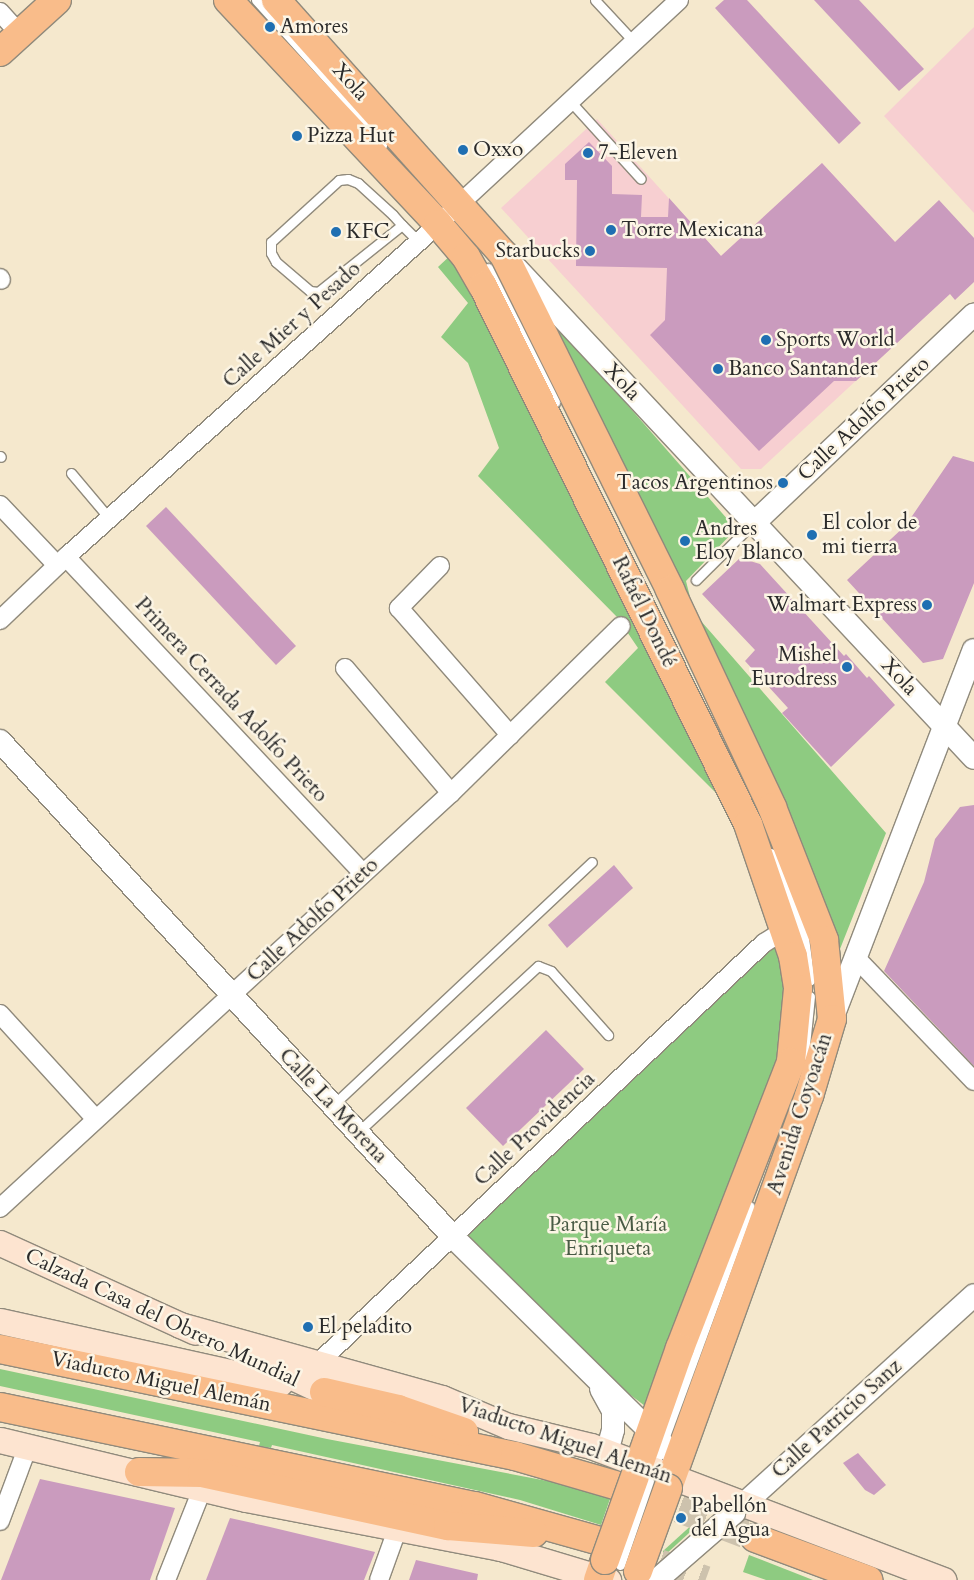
<!DOCTYPE html>
<html>
<head>
<meta charset="utf-8">
<style>
  body { margin:0 }
  #map { position:relative; width:974px; height:1580px; overflow:hidden; background:#f5e8cd; font-family:Cardo,serif }
  div>[style] { position:absolute }
  [style*='--x'] { left:calc(var(--x)*1px); top:calc(var(--y)*1px); width:calc(var(--w)*1px); rotate:calc(var(--a)*1deg) }
  .built>* { inset:0; background:#f7cfd1 }
  .green>* { inset:0; background:#8ecb81 }
  .building>* { inset:0; background:#ca9bbe }
  .motorway-tunnel>* { height:28px; margin-top:-14px; transform-origin:0; background:repeating-linear-gradient(90deg,#cdc2ad 0 28px,transparent 0 42px) }
  .roads { filter:drop-shadow(1px 0 #908a7c) drop-shadow(-1px 0 #908a7c) drop-shadow(0 1px #908a7c) drop-shadow(0 -1px #908a7c) }
  .service>* { height:9px; margin:-4.5px; padding:0 4.5px; transform-origin:4.5px; border-radius:4.5px; background:#fff }
  .minor>* { height:18px; margin:-9px; padding:0 9px; transform-origin:9px; border-radius:9px; background:#fff }
  .tertiary>* { height:22px; margin:-11px; padding:0 11px; transform-origin:11px; border-radius:11px; background:#fff }
  .secondary>* { height:25px; margin:-12.5px; padding:0 12.5px; transform-origin:12.5px; border-radius:12.5px; background:#fde4d0 }
  .primary>* { height:28px; margin:-14px; padding:0 14px; transform-origin:14px; border-radius:14px; background:#f9bc8a }
  .motorway>* { height:28px; margin:-14px; padding:0 14px; transform-origin:14px; border-radius:14px; background:#f9bc8a }
  .bridges { filter:drop-shadow(1px 0 #908a7c) drop-shadow(-1px 0 #908a7c) drop-shadow(0 1px #908a7c) drop-shadow(0 -1px #908a7c) }
  .service-bridge>* { height:9px; margin:-4.5px; padding:0 4.5px; transform-origin:4.5px; border-radius:4.5px; background:#fff }
  .tertiary-bridge>* { height:22px; margin:-11px; padding:0 11px; transform-origin:11px; border-radius:11px; background:#fff }
  .primary-bridge>* { height:28px; margin:-14px; padding:0 14px; transform-origin:14px; border-radius:14px; background:#f9bc8a }
  .dots>* { width:14px; height:14px; translate:-50% -50%; box-sizing:border-box; border:2px solid #fcf5e5; border-radius:50% }
  span { translate:-50% -50%; white-space:nowrap; text-align:center; line-height:1.15; -webkit-text-stroke:5px #fcf5e5; paint-order:stroke }
  .poi-label { font-size:21px; color:#2b2b2b }
  .left { translate:0 -50%; text-align:left }
  .right { translate:-100% -50%; text-align:right }
  .street-label { font-size:21px; color:#2b2b2b }
  .park-label { font-size:21px; color:#495b45 }
</style>
</head>
<body>
<div id="map">
  <div class="built">
    <div style="clip-path:polygon(974px 27px,974px 213px,884px 116px)"></div>
    <div style="clip-path:polygon(597px 119px,721px 256px,822px 163px,946px 297px,761px 469px,741px 469px,501px 208px)"></div>
  </div>
  <div class="green">
    <div style="clip-path:polygon(453px 253px,740px 817px,605px 682px,638px 648px,617px 617px,478px 476px,499px 448px,468px 363px,441px 337px,468px 303px,438px 267px)"></div>
    <div style="clip-path:polygon(533px 297px,736px 529px,686px 581px,694px 613px,886px 833px,840px 949px,672px 578px)"></div>
    <div style="clip-path:polygon(780px 939px,790px 1026px,649px 1409px,608px 1378px,460px 1237px)"></div>
    <div style="clip-path:polygon(0 1369px,327px 1439px,558px 1483px,610px 1499px,601px 1525px,520px 1500px,272px 1445px,271px 1448px,259px 1446px,260px 1442px,0 1386px)"></div>
    <div style="clip-path:polygon(695px 1522px,701px 1522px,664px 1556px,663px 1551px)"></div>
    <div style="clip-path:polygon(749px 1555px,813px 1580px,766px 1580px,743px 1572px)"></div>
  </div>
  <div class="building">
    <div style="clip-path:polygon(724px 0,747px 0,861px 123px,839px 144px,715px 8px)"></div>
    <div style="clip-path:polygon(814px 0,859px 0,924px 69px,899px 91px)"></div>
    <div style="clip-path:polygon(589px 142px,612px 166px,612px 194px,642px 195px,641px 217px,668px 217px,669px 198px,721px 256px,822px 163px,895px 242px,939px 200px,974px 238px,974px 282px,955px 300px,950px 294px,856px 381px,834px 381px,759px 451px,650px 335px,665px 320px,667px 268px,576px 266px,577px 180px,565px 180px,565px 164px)"></div>
    <div style="clip-path:polygon(953px 456px,974px 462px,974px 583px,943px 659px,923px 663px,847px 580px,906px 525px)"></div>
    <div style="clip-path:polygon(166px 507px,296px 646px,276px 665px,146px 526px)"></div>
    <div style="clip-path:polygon(740px 558px,760px 564px,844px 656px,846px 654px,867px 678px,869px 676px,895px 705px,831px 767px,782px 713px,788px 708px,745px 661px,755px 650px,702px 594px)"></div>
    <div style="clip-path:polygon(974px 805px,974px 1066px,884px 971px,924px 882px,935px 839px,960px 807px)"></div>
    <div style="clip-path:polygon(614px 865px,633px 888px,567px 948px,548px 925px)"></div>
    <div style="clip-path:polygon(546px 1030px,584px 1069px,503px 1146px,466px 1108px)"></div>
    <div style="clip-path:polygon(858px 1453px,886px 1485px,874px 1495px,865px 1490px,843px 1463px)"></div>
    <div style="clip-path:polygon(40px 1479px,175px 1508px,150px 1580px,1px 1580px)"></div>
    <div style="clip-path:polygon(230px 1518px,270px 1527px,375px 1552px,364px 1580px,206px 1580px)"></div>
    <div style="clip-path:polygon(416px 1560px,478px 1574px,477px 1580px,409px 1580px)"></div>
  </div>
  <div class="motorway-tunnel">
    <div style="--x:640;--y:1494;--w:123;--a:20.9"></div>
    <div style="--x:620;--y:1549;--w:91;--a:19.8"></div>
  </div>
  <div class="roads">
    <div class="service">
      <div style="--x:256;--y:0;--w:125;--a:47.9"></div>
      <div style="--x:340;--y:93;--w:67;--a:51.1"></div>
      <div style="--x:595;--y:0;--w:57;--a:47.1"></div>
      <div style="--x:570;--y:101;--w:105;--a:47.7"></div>
      <div style="--x:402;--y:225;--w:107;--a:141.4"></div>
      <div style="--x:318;--y:292;--w:8;--a:-173"></div>
      <div style="--x:310;--y:291;--w:45;--a:-139.5"></div>
      <div style="--x:276;--y:262;--w:10;--a:-119"></div>
      <div style="--x:271;--y:253;--w:11;--a:-90"></div>
      <div style="--x:271;--y:242;--w:92;--a:-42.4"></div>
      <div style="--x:339;--y:180;--w:9;--a:-6"></div>
      <div style="--x:348;--y:179;--w:11;--a:22"></div>
      <div style="--x:358;--y:183;--w:47;--a:42.4"></div>
      <div style="--x:393;--y:215;--w:13;--a:48"></div>
      <div style="--x:402;--y:225;--w:24;--a:45"></div>
      <div style="--x:488;--y:268;--w:150;--a:63.4"></div>
      <div style="--x:0;--y:456;--w:1;--a:45"></div>
      <div style="--x:71;--y:473;--w:59;--a:49.8"></div>
      <div style="--x:696;--y:580;--w:81;--a:-45"></div>
      <div style="--x:771;--y:853;--w:91;--a:68.8"></div>
      <div style="--x:804;--y:938;--w:43;--a:82.1"></div>
      <div style="--x:804;--y:1055;--w:59;--a:-84.2"></div>
      <div style="--x:333;--y:1105;--w:355;--a:-43.2"></div>
      <div style="--x:358;--y:1132;--w:245;--a:-42.7"></div>
      <div style="--x:538;--y:966;--w:14;--a:21"></div>
      <div style="--x:551;--y:971;--w:86;--a:48.3"></div>
      <div style="--x:653;--y:1469;--w:280;--a:-69.8"></div>
    </div>
    <div class="minor">
      <div style="--x:0;--y:12;--w:30;--a:48"></div>
      <div style="--x:0;--y:278;--w:2;--a:63"></div>
      <div style="--x:0;--y:505;--w:83;--a:46.5"></div>
      <div style="--x:66;--y:557;--w:434;--a:46.8"></div>
      <div style="--x:440;--y:566;--w:59;--a:134.3"></div>
      <div style="--x:399;--y:608;--w:169;--a:48.8"></div>
      <div style="--x:0;--y:620;--w:91;--a:-43.7"></div>
      <div style="--x:66;--y:557;--w:499;--a:-41.8"></div>
      <div style="--x:438;--y:224;--w:329;--a:-42.9"></div>
      <div style="--x:345;--y:668;--w:164;--a:49.7"></div>
      <div style="--x:857;--y:959;--w:169;--a:46.2"></div>
      <div style="--x:0;--y:1014;--w:142;--a:47.6"></div>
      <div style="--x:0;--y:1208;--w:613;--a:-42.62"></div>
      <div style="--x:451;--y:793;--w:238;--a:-44.5"></div>
      <div style="--x:318;--y:1363;--w:613;--a:-43.28"></div>
      <div style="--x:764;--y:943;--w:25;--a:-32"></div>
      <div style="--x:0;--y:1521;--w:80;--a:-69.5"></div>
      <div style="--x:166;--y:1580;--w:100;--a:-68.3"></div>
      <div style="--x:379;--y:1580;--w:53;--a:-70.2"></div>
    </div>
    <div class="tertiary">
      <div style="--x:517;--y:269;--w:669;--a:46.94"></div>
      <div style="--x:754;--y:523;--w:303;--a:-43.5"></div>
      <div style="--x:0;--y:741;--w:672;--a:47.59"></div>
      <div style="--x:453;--y:1237;--w:316;--a:44.6"></div>
      <div style="--x:832;--y:1019;--w:395;--a:-69"></div>
      <div style="--x:601;--y:1389;--w:25;--a:61"></div>
      <div style="--x:613;--y:1411;--w:19;--a:90"></div>
      <div style="--x:613;--y:1430;--w:23;--a:105"></div>
      <div style="--x:734;--y:1513;--w:324;--a:-42.2"></div>
    </div>
    <div class="secondary">
      <div style="--x:0;--y:1243;--w:214;--a:24.5"></div>
      <div style="--x:0;--y:1321;--w:287;--a:12.5"></div>
      <div style="--x:180;--y:1325;--w:272;--a:15.6"></div>
      <div style="--x:442;--y:1398;--w:72;--a:23"></div>
      <div style="--x:508;--y:1426;--w:85;--a:13.5"></div>
      <div style="--x:591;--y:1446;--w:377;--a:20.8"></div>
      <div style="--x:245;--y:1355;--w:87;--a:25.1"></div>
      <div style="--x:0;--y:1440;--w:253;--a:13.5"></div>
      <div style="--x:246;--y:1499;--w:260;--a:10.9"></div>
      <div style="--x:501;--y:1548;--w:112;--a:16.7"></div>
    </div>
    <div class="primary">
      <div style="--x:228;--y:0;--w:307;--a:46.8"></div>
      <div style="--x:438;--y:224;--w:43;--a:49.7"></div>
      <div style="--x:466;--y:257;--w:34;--a:60"></div>
      <div style="--x:483;--y:286;--w:600;--a:63.78"></div>
      <div style="--x:748;--y:824;--w:139;--a:71.2"></div>
      <div style="--x:793;--y:956;--w:33;--a:81"></div>
      <div style="--x:798;--y:989;--w:73;--a:95.5"></div>
      <div style="--x:791;--y:1062;--w:307;--a:111.2"></div>
      <div style="--x:680;--y:1348;--w:136;--a:109.4"></div>
      <div style="--x:276;--y:0;--w:342;--a:48.2"></div>
      <div style="--x:504;--y:255;--w:374;--a:63.6"></div>
      <div style="--x:670;--y:590;--w:240;--a:64.8"></div>
      <div style="--x:772;--y:807;--w:143;--a:68.6"></div>
      <div style="--x:824;--y:940;--w:79;--a:84.2"></div>
      <div style="--x:832;--y:1019;--w:80;--a:106.6"></div>
      <div style="--x:809;--y:1096;--w:417;--a:109.8"></div>
      <div style="--x:0;--y:52;--w:77;--a:-42.4"></div>
      <div style="--x:598;--y:1580;--w:21;--a:-71"></div>
    </div>
    <div class="motorway">
      <div style="--x:0;--y:1349;--w:526;--a:11.74"></div>
      <div style="--x:515;--y:1456;--w:104;--a:16.2"></div>
      <div style="--x:324;--y:1392;--w:76;--a:12.9"></div>
      <div style="--x:398;--y:1409;--w:70;--a:19.2"></div>
      <div style="--x:0;--y:1407;--w:485;--a:11.8"></div>
      <div style="--x:475;--y:1506;--w:126;--a:15.7"></div>
      <div style="--x:139;--y:1472;--w:63;--a:0.9"></div>
      <div style="--x:202;--y:1473;--w:252;--a:12.2"></div>
      <div style="--x:448;--y:1526;--w:86;--a:4.7"></div>
      <div style="--x:755;--y:1538;--w:121;--a:20.4"></div>
    </div>
  </div>
  <div class="bridges">
    <div class="service-bridge">
      <div style="--x:620;--y:1565;--w:89;--a:-71"></div>
    </div>
    <div class="tertiary-bridge">
      <div style="--x:658;--y:1579;--w:101;--a:-41"></div>
    </div>
    <div class="primary-bridge">
      <div style="--x:605;--y:1560;--w:89;--a:-70.3"></div>
      <div style="--x:638;--y:1571;--w:88;--a:-70.1"></div>
    </div>
  </div>
  <div class="dots">
    <div style="left:270px;top:27px;background:#1f6fb2"></div>
    <div style="left:297px;top:136px;background:#1f6fb2"></div>
    <div style="left:463px;top:150px;background:#1f6fb2"></div>
    <div style="left:588px;top:153px;background:#1f6fb2"></div>
    <div style="left:611px;top:230px;background:#1f6fb2"></div>
    <div style="left:336px;top:232px;background:#1f6fb2"></div>
    <div style="left:590px;top:251px;background:#1f6fb2"></div>
    <div style="left:766px;top:340px;background:#1f6fb2"></div>
    <div style="left:718px;top:369px;background:#1f6fb2"></div>
    <div style="left:783px;top:483px;background:#1f6fb2"></div>
    <div style="left:812px;top:535px;background:#1f6fb2"></div>
    <div style="left:685px;top:541px;background:#1f6fb2"></div>
    <div style="left:927px;top:605px;background:#1f6fb2"></div>
    <div style="left:847px;top:667px;background:#1f6fb2"></div>
    <div style="left:308px;top:1327px;background:#1f6fb2"></div>
    <div style="left:681px;top:1518px;background:#1f6fb2"></div>
  </div>
  <div class="poi-label">
    <span class="left" style="left:280px;top:27px">Amores</span>
    <span class="left" style="left:307px;top:136px">Pizza Hut</span>
    <span class="left" style="left:473px;top:150px">Oxxo</span>
    <span class="left" style="left:598px;top:153px">7-Eleven</span>
    <span class="left" style="left:621px;top:230px">Torre Mexicana</span>
    <span class="left" style="left:346px;top:232px">KFC</span>
    <span class="right" style="left:580px;top:251px">Starbucks</span>
    <span class="left" style="left:776px;top:340px">Sports World</span>
    <span class="left" style="left:728px;top:369px">Banco Santander</span>
    <span class="right" style="left:773px;top:483px">Tacos Argentinos</span>
    <span class="left" style="left:822px;top:535px">El color de<br>mi tierra</span>
    <span class="left" style="left:695px;top:541px">Andres<br>Eloy Blanco</span>
    <span class="right" style="left:917px;top:605px">Walmart Express</span>
    <span class="right" style="left:837px;top:667px">Mishel<br>Eurodress</span>
    <span class="left" style="left:318px;top:1327px">El peladito</span>
    <span class="left" style="left:691px;top:1518px">Pabellón<br>del Agua</span>
  </div>
  <div class="street-label">
    <span style="left:350px;top:82px;rotate:48deg">Xola</span>
    <span style="left:292px;top:325px;rotate:-42deg">Calle Mier y Pesado</span>
    <span style="left:622px;top:382px;rotate:47deg">Xola</span>
    <span style="left:864px;top:419px;rotate:-43deg">Calle Adolfo Prieto</span>
    <span style="left:644px;top:612px;rotate:64deg">Rafaél Dondé</span>
    <span style="left:899px;top:677px;rotate:47deg">Xola</span>
    <span style="left:231px;top:700px;rotate:47deg">Primera Cerrada Adolfo Prieto</span>
    <span style="left:313px;top:920px;rotate:-43deg">Calle Adolfo Prieto</span>
    <span style="left:333px;top:1106px;rotate:47deg">Calle La Morena</span>
    <span style="left:800px;top:1114px;rotate:-72deg">Avenida Coyoacán</span>
    <span style="left:535px;top:1129px;rotate:-43deg">Calle Providencia</span>
    <span style="left:162px;top:1318px;rotate:25deg">Calzada Casa del Obrero Mundial</span>
    <span style="left:161px;top:1382px;rotate:12deg">Viaducto Miguel Alemán</span>
    <span style="left:837px;top:1419px;rotate:-42deg">Calle Patricio Sanz</span>
    <span style="left:565px;top:1441px;rotate:19deg">Viaducto Miguel Alemán</span>
  </div>
  <div class="park-label">
    <span style="left:608px;top:1237px">Parque María<br>Enriqueta</span>
  </div>
</div>
</body>
</html>
